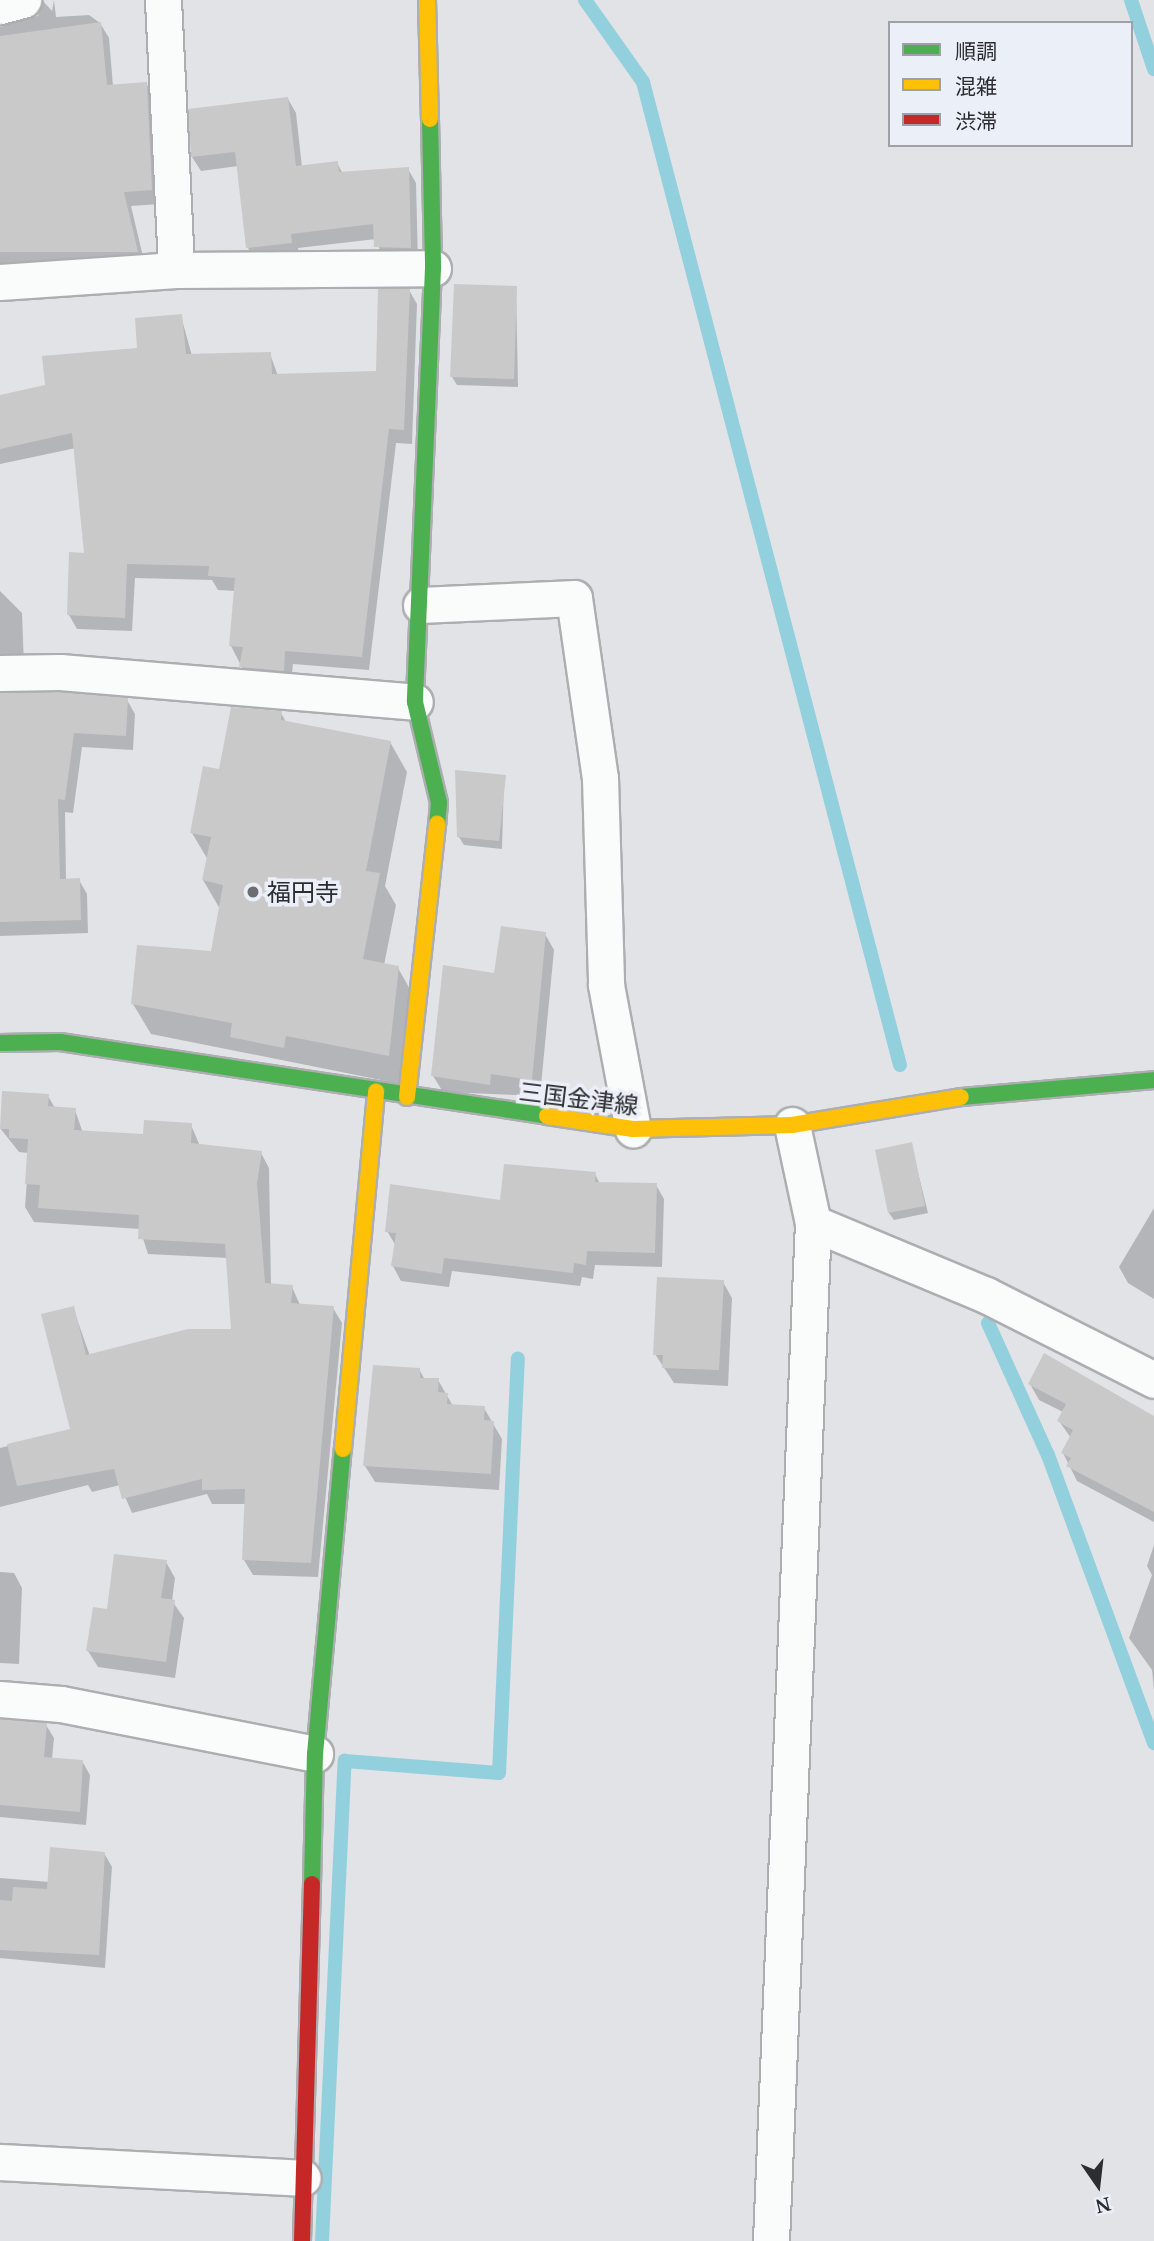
<!DOCTYPE html>
<html>
<head>
<meta charset="utf-8">
<style>
  body { margin:0 }
  #map { position:relative; width:1154px; height:2241px; overflow:hidden; background:#e1e3e7; font-family:"Noto Serif","Noto Sans JP",serif }
  div>[style] { position:absolute }
  [style*='--x'] { left:calc(var(--x)*1px); top:calc(var(--y)*1px); width:calc(var(--w)*1px); rotate:calc(var(--a)*1deg) }
  .shadow>* { inset:0; background:#0003 }
  .stream>* { height:14px; margin:-7px; padding:0 7px; transform-origin:7px; border-radius:7px; background:#93d0dd }
  .building>* { inset:0; background:#cac9ca }
  .roads { filter:drop-shadow(2px 0 #acaeb1) drop-shadow(-2px 0 #acaeb1) drop-shadow(0 2px #acaeb1) drop-shadow(0 -2px #acaeb1) }
  .street>* { height:35px; margin:-17.5px; padding:0 17.5px; transform-origin:17.5px; border-radius:17.5px; background:#fafbfb }
  .fast>* { height:16px; margin:-8px; padding:0 8px; transform-origin:8px; border-radius:8px; background:#4caf50 }
  .slow>* { height:16px; margin:-8px; padding:0 8px; transform-origin:8px; border-radius:8px; background:#ffc107 }
  .jam>* { height:16px; margin:-8px; padding:0 8px; transform-origin:8px; border-radius:8px; background:#c62828 }
  .dots>* { width:19px; height:19px; translate:-50% -50%; box-sizing:border-box; border:4px solid #ebeff7; border-radius:50% }
  span { translate:-50% -50%; white-space:nowrap; text-align:center; line-height:1.15; -webkit-text-stroke:7px #ebeff7; paint-order:stroke }
  .poi-label { font-size:24px; color:#2c2d30 }
  .left { translate:0 -50%; text-align:left }
  .street-label { font-size:24px; color:#2c2d30 }
  .legend { position:absolute; left:888px; top:21px; width:245px; height:126px; box-sizing:border-box; background:#ebeff7; border:2px solid #9fa1a7; margin:0; padding:9px 12px; list-style:none; font-size:21px; color:#2c2d30 }
  .legend li { display:flex; align-items:center; gap:14px; height:35px }
  .legend b { width:35px; border:2px solid #9fa1a7 }
  .north { position:absolute; left:1063px; top:2150px; width:70px; height:70px; -webkit-text-stroke:5px #ebeff7; paint-order:stroke; rotate:166deg; font-size:19px; font-weight:700; line-height:28px; text-align:center; color:#2c2d30 }
  .north::after { content:''; display:block; margin:auto; width:24px; height:32px; background:#2c2d30; clip-path:polygon(50% 0,100% 100%,50% 72%,0 100%) }
</style>
</head>
<body>
<div id="map">
  <div class="shadow">
    <div style="clip-path:polygon(42px 0,52px 11px,54px 0,56px 17px,89px 15px,100px 23px,109px 38px,113px 86px,146px 83px,154px 98px,159px 204px,131px 206px,145px 265px,0 279px,0 27px,38px 16px)"></div>
    <div style="clip-path:polygon(288px 99px,296px 113px,302px 167px,337px 163px,343px 174px,408px 169px,416px 183px,418px 262px,384px 261px,376px 239px,298px 248px,299px 257px,256px 262px,248px 248px,238px 166px,201px 171px,192px 157px,190px 111px)"></div>
    <div style="clip-path:polygon(516px 287px,518px 387px,457px 385px,452px 377px)"></div>
    <div style="clip-path:polygon(409px 290px,417px 304px,412px 444px,396px 443px,369px 670px,293px 664px,291px 684px,249px 681px,231px 646px,235px 591px,218px 590px,212px 580px,135px 578px,132px 631px,77px 629px,69px 615px,86px 555px,76px 448px,0 464px,0 397px,47px 386px,139px 349px,181px 316px,192px 356px,270px 354px,278px 376px,378px 373px)"></div>
    <div style="clip-path:polygon(0 591px,22px 613px,24px 667px,0 670px)"></div>
    <div style="clip-path:polygon(0 695px,127px 700px,135px 714px,133px 750px,82px 747px,73px 813px,65px 812px,66px 880px,79px 880px,87px 894px,88px 933px,0 936px)"></div>
    <div style="clip-path:polygon(281px 713px,286px 722px,390px 742px,407px 772px,385px 886px,396px 905px,384px 965px,398px 968px,415px 998px,406px 1085px,151px 1034px,133px 1004px,212px 952px,220px 909px,203px 880px,208px 860px,192px 833px,220px 771px)"></div>
    <div style="clip-path:polygon(504px 777px,502px 849px,464px 845px,459px 837px)"></div>
    <div style="clip-path:polygon(545px 934px,554px 950px,540px 1096px,443px 1092px,433px 1076px,495px 975px)"></div>
    <div style="clip-path:polygon(48px 1096px,55px 1108px,75px 1110px,83px 1133px,145px 1136px,191px 1125px,200px 1146px,261px 1153px,269px 1168px,271px 1285px,292px 1287px,300px 1305px,333px 1308px,342px 1323px,318px 1577px,253px 1575px,244px 1560px,246px 1504px,212px 1504px,207px 1494px,132px 1513px,120px 1485px,92px 1492px,88px 1485px,0 1507px,0 1448px,72px 1430px,73px 1308px,90px 1356px,233px 1331px,228px 1258px,148px 1254px,140px 1229px,34px 1222px,25px 1207px,29px 1153px,19px 1152px,0 1128px)"></div>
    <div style="clip-path:polygon(911px 1144px,928px 1213px,894px 1220px,889px 1213px)"></div>
    <div style="clip-path:polygon(595px 1174px,600px 1184px,656px 1185px,664px 1199px,662px 1267px,595px 1265px,593px 1279px,582px 1277px,580px 1286px,452px 1271px,449px 1287px,401px 1281px,393px 1266px,396px 1246px,387px 1231px)"></div>
    <div style="clip-path:polygon(1154px 1208px,1154px 1299px,1128px 1283px,1119px 1267px)"></div>
    <div style="clip-path:polygon(723px 1282px,732px 1298px,728px 1386px,674px 1383px,655px 1354px)"></div>
    <div style="clip-path:polygon(419px 1369px,425px 1380px,438px 1380px,453px 1406px,484px 1408px,502px 1439px,499px 1490px,375px 1482px,365px 1466px)"></div>
    <div style="clip-path:polygon(1030px 1384px,1154px 1424px,1154px 1522px,1077px 1481px,1063px 1453px,1071px 1438px,1059px 1421px,1063px 1412px,1039px 1400px)"></div>
    <div style="clip-path:polygon(1154px 1545px,1154px 1690px,1152px 1670px,1129px 1638px,1152px 1575px,1147px 1566px)"></div>
    <div style="clip-path:polygon(166px 1562px,175px 1578px,172px 1601px,184px 1618px,175px 1678px,98px 1667px,88px 1651px)"></div>
    <div style="clip-path:polygon(0 1572px,14px 1573px,22px 1588px,19px 1664px,0 1663px)"></div>
    <div style="clip-path:polygon(0 1720px,46px 1725px,54px 1738px,52px 1759px,82px 1761px,90px 1775px,86px 1825px,0 1817px)"></div>
    <div style="clip-path:polygon(104px 1853px,112px 1867px,105px 1968px,0 1958px,0 1878px,50px 1882px)"></div>
  </div>
  <div class="stream">
    <div style="--x:585;--y:0;--w:100;--a:54.7"></div>
    <div style="--x:643;--y:82;--w:1016;--a:75.35"></div>
    <div style="--x:1131;--y:0;--w:73;--a:71.6"></div>
    <div style="--x:988;--y:1323;--w:145;--a:65.6"></div>
    <div style="--x:1048;--y:1455;--w:307;--a:69.8"></div>
    <div style="--x:322;--y:2241;--w:481;--a:-87.3"></div>
    <div style="--x:345;--y:1761;--w:154;--a:4.5"></div>
    <div style="--x:499;--y:1773;--w:415;--a:-87.4"></div>
  </div>
  <div class="building">
    <div style="clip-path:polygon(101px 22px,107px 85px,147px 82px,152px 190px,124px 192px,138px 252px,0 252px,0 36px)"></div>
    <div style="clip-path:polygon(288px 97px,296px 166px,338px 161px,339px 172px,409px 167px,411px 248px,374px 247px,373px 224px,291px 234px,292px 243px,246px 248px,235px 152px,191px 157px,188px 109px)"></div>
    <div style="clip-path:polygon(454px 284px,517px 286px,514px 379px,450px 377px)"></div>
    <div style="clip-path:polygon(410px 288px,404px 430px,389px 429px,362px 657px,285px 651px,284px 671px,239px 667px,243px 647px,229px 646px,235px 578px,208px 576px,209px 566px,127px 564px,125px 618px,67px 615px,69px 552px,84px 553px,72px 433px,0 449px,0 395px,45px 385px,42px 356px,137px 348px,135px 318px,182px 314px,186px 354px,271px 352px,272px 374px,376px 371px,378px 289px)"></div>
    <div style="clip-path:polygon(59px 692px,128px 698px,126px 736px,74px 733px,65px 800px,58px 799px,60px 879px,80px 878px,81px 920px,0 922px,0 693px)"></div>
    <div style="clip-path:polygon(231px 707px,282px 711px,281px 720px,391px 741px,366px 871px,380px 873px,363px 959px,399px 966px,389px 1056px,286px 1036px,284px 1048px,230px 1037px,232px 1023px,131px 1004px,137px 945px,211px 951px,223px 885px,202px 880px,211px 837px,190px 833px,203px 766px,219px 769px)"></div>
    <div style="clip-path:polygon(455px 770px,506px 775px,499px 841px,457px 837px)"></div>
    <div style="clip-path:polygon(501px 926px,546px 932px,532px 1080px,491px 1074px,490px 1085px,431px 1076px,443px 965px,494px 973px)"></div>
    <div style="clip-path:polygon(2px 1091px,49px 1094px,48px 1106px,76px 1108px,74px 1130px,143px 1134px,144px 1120px,192px 1123px,191px 1143px,262px 1151px,257px 1183px,265px 1283px,293px 1285px,291px 1303px,334px 1306px,311px 1563px,242px 1560px,245px 1489px,202px 1490px,202px 1479px,122px 1499px,114px 1469px,17px 1486px,7px 1444px,70px 1429px,41px 1314px,74px 1306px,86px 1355px,188px 1329px,231px 1329px,225px 1244px,138px 1239px,139px 1215px,38px 1208px,40px 1185px,25px 1184px,28px 1139px,9px 1138px,9px 1129px,0 1129px)"></div>
    <div style="clip-path:polygon(912px 1142px,925px 1206px,888px 1213px,875px 1150px)"></div>
    <div style="clip-path:polygon(504px 1164px,596px 1172px,595px 1182px,657px 1183px,655px 1253px,587px 1251px,586px 1265px,574px 1263px,573px 1273px,444px 1258px,442px 1274px,391px 1266px,396px 1233px,385px 1232px,390px 1184px,500px 1200px)"></div>
    <div style="clip-path:polygon(657px 1277px,724px 1280px,719px 1370px,662px 1368px,663px 1355px,653px 1355px)"></div>
    <div style="clip-path:polygon(1044px 1353px,1154px 1416px,1154px 1512px,1066px 1466px,1071px 1458px,1061px 1453px,1073px 1430px,1057px 1421px,1066px 1404px,1028px 1384px)"></div>
    <div style="clip-path:polygon(373px 1365px,420px 1368px,420px 1378px,439px 1378px,438px 1392px,448px 1393px,447px 1404px,485px 1406px,484px 1420px,494px 1421px,491px 1474px,363px 1466px)"></div>
    <div style="clip-path:polygon(114px 1554px,167px 1560px,161px 1598px,175px 1600px,166px 1662px,86px 1651px,93px 1607px,107px 1609px)"></div>
    <div style="clip-path:polygon(0 1719px,47px 1723px,44px 1757px,83px 1760px,80px 1812px,0 1805px)"></div>
    <div style="clip-path:polygon(50px 1847px,105px 1852px,99px 1955px,0 1950px,0 1900px,12px 1901px,13px 1887px,47px 1889px)"></div>
  </div>
  <div class="roads">
    <div class="street">
      <div style="--x:163;--y:0;--w:270;--a:87.2"></div>
      <div style="--x:0;--y:6;--w:24;--a:-15"></div>
      <div style="--x:0;--y:282;--w:176;--a:-3.9"></div>
      <div style="--x:176;--y:270;--w:257;--a:-0.4"></div>
      <div style="--x:421;--y:605;--w:153;--a:-2.6"></div>
      <div style="--x:574;--y:598;--w:182;--a:81.8"></div>
      <div style="--x:600;--y:778;--w:207;--a:88.3"></div>
      <div style="--x:606;--y:985;--w:147;--a:79.4"></div>
      <div style="--x:0;--y:673;--w:60;--a:-1"></div>
      <div style="--x:60;--y:672;--w:356;--a:4.8"></div>
      <div style="--x:792;--y:1125;--w:100;--a:77.9"></div>
      <div style="--x:813;--y:1223;--w:187;--a:22.6"></div>
      <div style="--x:986;--y:1295;--w:188;--a:26.8"></div>
      <div style="--x:0;--y:1699;--w:61;--a:4.7"></div>
      <div style="--x:61;--y:1704;--w:259;--a:11.1"></div>
      <div style="--x:0;--y:2162;--w:303;--a:3"></div>
      <div style="--x:771;--y:2241;--w:1019;--a:-87.64"></div>
    </div>
    <div class="fast">
      <div style="--x:430;--y:119;--w:149;--a:88.8"></div>
      <div style="--x:433;--y:268;--w:434;--a:92.4"></div>
      <div style="--x:415;--y:702;--w:104;--a:76.6"></div>
      <div style="--x:439;--y:803;--w:21;--a:95"></div>
      <div style="--x:0;--y:1043;--w:60;--a:-1"></div>
      <div style="--x:60;--y:1042;--w:493;--a:8.6"></div>
      <div style="--x:961;--y:1097;--w:194;--a:-5"></div>
      <div style="--x:312;--y:1884;--w:130;--a:-88.7"></div>
      <div style="--x:315;--y:1754;--w:306;--a:-84.8"></div>
    </div>
    <div class="slow">
      <div style="--x:427;--y:0;--w:119;--a:88.6"></div>
      <div style="--x:407;--y:1097;--w:275;--a:-83.7"></div>
      <div style="--x:547;--y:1116;--w:87;--a:8.6"></div>
      <div style="--x:633;--y:1129;--w:159;--a:-1.4"></div>
      <div style="--x:792;--y:1125;--w:171;--a:-9.4"></div>
      <div style="--x:343;--y:1449;--w:359;--a:-84.7"></div>
    </div>
    <div class="jam">
      <div style="--x:302;--y:2241;--w:357;--a:-88.4"></div>
    </div>
  </div>
  <div class="dots">
    <div style="left:253px;top:892px;background:#6b6d70"></div>
  </div>
  <div class="poi-label">
    <span class="left" style="left:267px;top:892px">福円寺</span>
  </div>
  <div class="street-label">
    <span style="left:579px;top:1098px;rotate:7deg">三国金津線</span>
  </div>
  <ul class="legend">
  <li><b style="height:9px;background:#4caf50"></b>順調</li>
  <li><b style="height:9px;background:#ffc107"></b>混雑</li>
  <li><b style="height:9px;background:#c62828"></b>渋滞</li>
  </ul>
  <div class="north">N</div>
</div>
</body>
</html>
